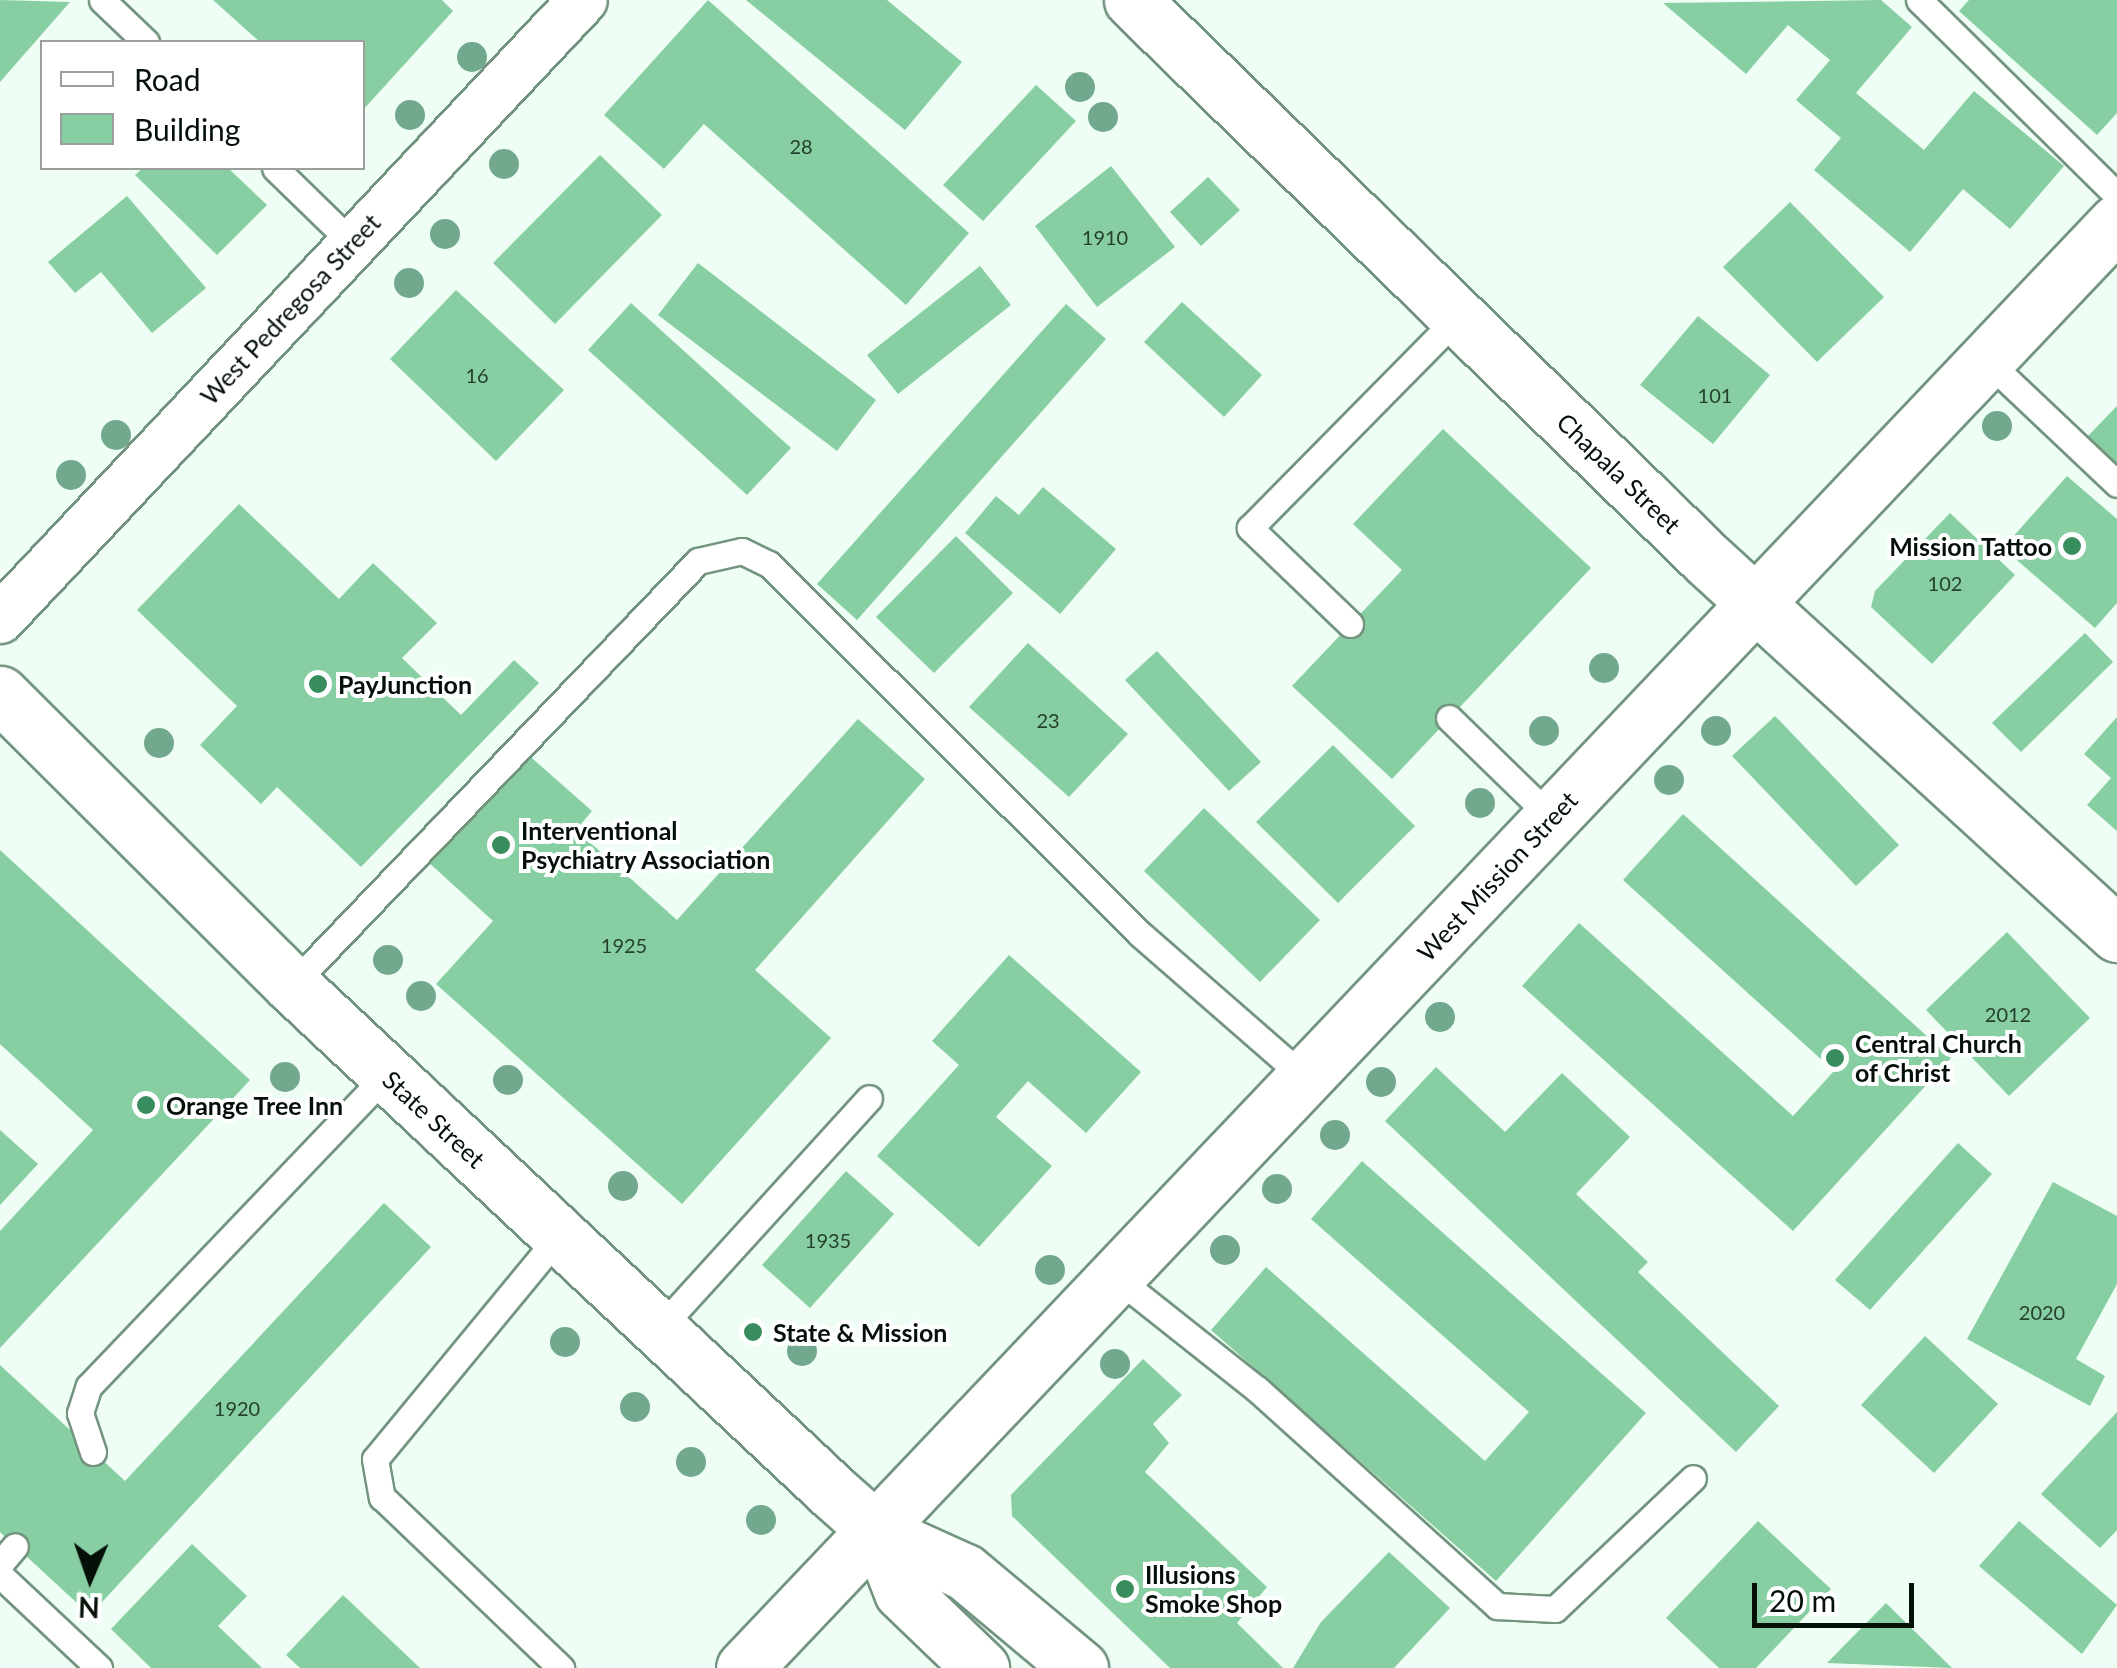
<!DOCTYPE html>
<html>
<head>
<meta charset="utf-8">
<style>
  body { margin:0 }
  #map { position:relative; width:2117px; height:1668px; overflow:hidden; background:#effef4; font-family:Lato,sans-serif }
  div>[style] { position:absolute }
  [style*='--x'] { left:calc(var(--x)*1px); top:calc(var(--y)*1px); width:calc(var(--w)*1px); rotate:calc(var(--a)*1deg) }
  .building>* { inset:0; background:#87cfa2 }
  .roads { filter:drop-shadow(2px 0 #73947f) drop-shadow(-2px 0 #73947f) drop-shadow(0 2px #73947f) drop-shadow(0 -2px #73947f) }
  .lane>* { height:25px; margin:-12.5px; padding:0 12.5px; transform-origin:12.5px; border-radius:12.5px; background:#fff }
  .street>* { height:48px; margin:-24px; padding:0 24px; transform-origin:24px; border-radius:24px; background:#fff }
  .secondary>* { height:55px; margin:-27.5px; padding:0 27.5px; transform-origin:27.5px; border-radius:27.5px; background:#fff }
  .primary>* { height:55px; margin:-27.5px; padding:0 27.5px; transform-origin:27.5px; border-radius:27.5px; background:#fff }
  .trees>* { width:30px; height:30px; margin:-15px; border-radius:50%; background:#72a88e }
  .dots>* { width:28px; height:28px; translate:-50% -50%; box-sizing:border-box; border:5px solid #fff; border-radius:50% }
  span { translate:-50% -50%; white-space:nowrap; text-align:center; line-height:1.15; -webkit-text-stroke:8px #fff; paint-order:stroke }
  .number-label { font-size:20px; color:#25402e }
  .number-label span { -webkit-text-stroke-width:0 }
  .street-label { font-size:25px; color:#041008 }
  .poi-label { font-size:25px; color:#041008; font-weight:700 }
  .right { translate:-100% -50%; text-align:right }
  .left { translate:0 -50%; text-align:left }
  .legend { position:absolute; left:40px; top:40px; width:325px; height:130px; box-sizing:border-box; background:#fff; border:2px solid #9b9f9c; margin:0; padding:12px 18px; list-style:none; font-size:30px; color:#041008 }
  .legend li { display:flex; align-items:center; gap:20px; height:50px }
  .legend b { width:50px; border:2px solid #9b9f9c }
  .north { position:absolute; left:40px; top:1528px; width:100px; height:100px; -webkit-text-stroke:8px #fff; paint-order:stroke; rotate:182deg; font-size:28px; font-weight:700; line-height:40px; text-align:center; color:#041008 }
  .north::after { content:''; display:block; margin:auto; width:35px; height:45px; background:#041008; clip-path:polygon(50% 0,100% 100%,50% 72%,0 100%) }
  .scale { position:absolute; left:1752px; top:1583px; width:162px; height:45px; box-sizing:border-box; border:5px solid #041008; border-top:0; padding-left:12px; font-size:30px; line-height:35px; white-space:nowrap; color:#041008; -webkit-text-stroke:8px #fff; paint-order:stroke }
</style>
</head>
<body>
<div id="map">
  <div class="building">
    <div style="clip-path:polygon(0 0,70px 2px,0 82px)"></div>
    <div style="clip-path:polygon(213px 0,442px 0,453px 11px,362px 111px,362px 42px,260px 42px)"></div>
    <div style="clip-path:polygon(708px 0,969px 233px,906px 305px,704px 124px,664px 169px,604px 115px)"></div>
    <div style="clip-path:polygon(746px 0,887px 0,962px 62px,905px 130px)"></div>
    <div style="clip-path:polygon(1881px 0,1912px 27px,1856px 93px,1924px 150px,1974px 91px,2064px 166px,2010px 229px,1963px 189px,1910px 252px,1814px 170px,1841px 138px,1796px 100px,1830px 60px,1788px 25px,1746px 74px,1663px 3px)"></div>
    <div style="clip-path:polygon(1969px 0,2117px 0,2117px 113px,2097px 135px,1959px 11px)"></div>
    <div style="clip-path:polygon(1036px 85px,1076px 121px,983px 221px,943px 185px)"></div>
    <div style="clip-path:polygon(600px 155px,662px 215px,555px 324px,493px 263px)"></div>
    <div style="clip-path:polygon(1111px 166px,1175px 247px,1097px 307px,1035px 226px)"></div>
    <div style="clip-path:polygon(143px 168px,228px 168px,267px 205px,217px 255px,135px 175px)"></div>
    <div style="clip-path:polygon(1208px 177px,1240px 210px,1201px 246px,1170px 212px)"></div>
    <div style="clip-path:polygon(127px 196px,206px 288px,152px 333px,101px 272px,75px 293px,48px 262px)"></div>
    <div style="clip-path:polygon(1790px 202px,1884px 297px,1817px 362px,1723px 267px)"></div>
    <div style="clip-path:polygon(698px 263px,876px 400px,837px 451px,658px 315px)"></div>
    <div style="clip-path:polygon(980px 266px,1011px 305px,898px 394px,867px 355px)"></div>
    <div style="clip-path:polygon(456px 290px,564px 390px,496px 461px,390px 359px)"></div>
    <div style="clip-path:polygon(1182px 302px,1262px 375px,1224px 417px,1144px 342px)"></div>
    <div style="clip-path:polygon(631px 303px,791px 448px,747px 495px,588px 350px)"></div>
    <div style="clip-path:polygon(1066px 304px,1106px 339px,857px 620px,817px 584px)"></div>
    <div style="clip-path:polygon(1698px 316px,1770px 375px,1713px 444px,1640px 385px)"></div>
    <div style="clip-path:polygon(2117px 406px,2117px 468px,2086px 438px)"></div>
    <div style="clip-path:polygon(1443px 429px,1591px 568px,1392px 779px,1292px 686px,1402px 570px,1353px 524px)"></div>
    <div style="clip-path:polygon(2067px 476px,2117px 519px,2117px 603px,2095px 628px,2003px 548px)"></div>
    <div style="clip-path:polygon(1043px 487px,1116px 549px,1060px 614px,965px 533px,996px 496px,1019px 515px)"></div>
    <div style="clip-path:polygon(239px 504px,339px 599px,373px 563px,437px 623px,402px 658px,461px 715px,514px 660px,539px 683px,361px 867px,277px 787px,261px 804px,200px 745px,237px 706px,137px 610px)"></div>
    <div style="clip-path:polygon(1950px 513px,2015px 575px,1932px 664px,1871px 607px,1875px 591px)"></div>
    <div style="clip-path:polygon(956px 536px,1013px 593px,934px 673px,876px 617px)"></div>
    <div style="clip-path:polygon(2085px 633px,2113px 662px,2021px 752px,1992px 723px)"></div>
    <div style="clip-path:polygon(1028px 643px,1128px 734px,1069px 797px,969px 707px)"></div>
    <div style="clip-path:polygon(1157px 651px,1261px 762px,1229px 791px,1125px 680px)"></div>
    <div style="clip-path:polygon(1775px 716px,1899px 845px,1856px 886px,1732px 756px)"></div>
    <div style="clip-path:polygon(2117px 717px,2117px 831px,2087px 805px,2111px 778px,2084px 754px)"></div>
    <div style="clip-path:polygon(858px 719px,925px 779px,755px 970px,831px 1038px,682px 1204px,436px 984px,493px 921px,427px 861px,525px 752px,592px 811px,576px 830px,677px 920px)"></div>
    <div style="clip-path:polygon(1333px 745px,1415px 826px,1338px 903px,1256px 822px)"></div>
    <div style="clip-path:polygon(1204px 808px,1320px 920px,1260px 982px,1144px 871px)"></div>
    <div style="clip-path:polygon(1683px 814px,1951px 1058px,1793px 1231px,1522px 986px,1579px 923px,1793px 1116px,1834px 1071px,1623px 880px)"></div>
    <div style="clip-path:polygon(0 850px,250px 1080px,0 1348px,0 1231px,93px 1130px,0 1044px)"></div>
    <div style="clip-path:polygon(2007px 932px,2090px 1018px,2009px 1096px,1926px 1010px)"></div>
    <div style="clip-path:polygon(1009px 955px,1141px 1072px,1086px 1133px,1028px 1081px,996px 1117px,1052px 1166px,979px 1247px,877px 1156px,959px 1065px,932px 1041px)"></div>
    <div style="clip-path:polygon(1436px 1067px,1505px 1132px,1562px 1073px,1630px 1137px,1576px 1194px,1648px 1262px,1638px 1272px,1779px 1406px,1736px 1452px,1385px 1121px)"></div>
    <div style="clip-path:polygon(0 1130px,38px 1164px,0 1205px)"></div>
    <div style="clip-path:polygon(1958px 1143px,1992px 1174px,1870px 1310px,1835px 1280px)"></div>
    <div style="clip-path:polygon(1362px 1161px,1646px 1413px,1496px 1581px,1211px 1330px,1266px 1267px,1485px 1461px,1529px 1412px,1311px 1219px)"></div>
    <div style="clip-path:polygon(846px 1171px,894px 1214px,810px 1308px,762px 1265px)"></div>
    <div style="clip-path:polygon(2053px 1182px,2117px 1216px,2117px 1284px,2076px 1359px,2105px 1376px,2090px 1406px,1967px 1339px)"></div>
    <div style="clip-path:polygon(384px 1203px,431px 1247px,90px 1615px,0 1532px,0 1365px,125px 1481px)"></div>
    <div style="clip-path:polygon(1925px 1336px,1998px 1404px,1934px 1473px,1861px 1405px)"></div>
    <div style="clip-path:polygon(1143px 1359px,1182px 1395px,1153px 1424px,1169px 1443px,1145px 1472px,1267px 1587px,1237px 1623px,1283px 1668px,1170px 1668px,1012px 1516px,1011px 1495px)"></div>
    <div style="clip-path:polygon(2117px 1412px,2117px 1530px,2100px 1548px,2041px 1494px)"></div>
    <div style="clip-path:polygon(1758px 1521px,1831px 1589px,1756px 1668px,1719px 1668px,1666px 1618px)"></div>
    <div style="clip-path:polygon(2019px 1521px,2117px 1605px,2082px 1654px,1979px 1566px)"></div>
    <div style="clip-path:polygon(192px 1544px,247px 1596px,218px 1626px,262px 1668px,151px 1668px,111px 1629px)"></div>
    <div style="clip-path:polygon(1389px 1552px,1450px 1608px,1394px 1668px,1293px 1668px,1321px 1622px)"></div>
    <div style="clip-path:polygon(343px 1595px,420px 1668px,300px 1668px,286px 1655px)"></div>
    <div style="clip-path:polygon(1886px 1603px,1952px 1668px,1827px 1663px)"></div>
  </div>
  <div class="roads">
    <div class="lane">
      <div style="--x:102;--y:0;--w:61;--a:43.7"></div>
      <div style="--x:1919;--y:0;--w:278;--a:44.6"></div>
      <div style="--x:275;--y:168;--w:106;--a:44.2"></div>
      <div style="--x:1985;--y:359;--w:182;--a:43.4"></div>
      <div style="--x:1350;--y:624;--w:139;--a:-136.2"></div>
      <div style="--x:1250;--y:528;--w:296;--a:-45.4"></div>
      <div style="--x:1449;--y:718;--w:144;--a:44.2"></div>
      <div style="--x:292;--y:985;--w:587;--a:-46.24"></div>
      <div style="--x:698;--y:561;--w:45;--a:-12.8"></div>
      <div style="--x:742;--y:551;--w:30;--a:26"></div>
      <div style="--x:769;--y:564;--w:524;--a:44.92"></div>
      <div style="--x:1140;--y:934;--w:220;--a:41.1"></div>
      <div style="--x:559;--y:1236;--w:289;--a:129.5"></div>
      <div style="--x:375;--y:1459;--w:39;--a:80"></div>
      <div style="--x:382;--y:1497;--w:248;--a:43.7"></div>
      <div style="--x:1118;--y:1279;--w:177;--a:38.4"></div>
      <div style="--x:1257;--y:1389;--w:324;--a:42.1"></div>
      <div style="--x:1497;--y:1606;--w:58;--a:3"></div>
      <div style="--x:1555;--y:1609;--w:190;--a:-43.5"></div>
      <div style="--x:659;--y:1329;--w:312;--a:-47.7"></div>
      <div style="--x:93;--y:1452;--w:41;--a:-108.4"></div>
      <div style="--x:80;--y:1413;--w:28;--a:-72"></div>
      <div style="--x:89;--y:1386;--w:431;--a:-46.3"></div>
      <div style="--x:0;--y:1564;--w:23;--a:-50"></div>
      <div style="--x:0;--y:1575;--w:136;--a:43.2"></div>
    </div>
    <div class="street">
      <div style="--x:0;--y:619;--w:850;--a:-46.72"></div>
    </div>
    <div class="secondary">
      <div style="--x:1132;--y:0;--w:802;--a:44.19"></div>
      <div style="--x:1707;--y:559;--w:556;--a:42.45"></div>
      <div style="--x:744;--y:1668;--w:1994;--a:-46.48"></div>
    </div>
    <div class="primary">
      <div style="--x:0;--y:694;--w:412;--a:44.9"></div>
      <div style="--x:292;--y:985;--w:743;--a:43.15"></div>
      <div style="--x:834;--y:1493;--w:60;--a:41.6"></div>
      <div style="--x:879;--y:1533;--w:94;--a:24.4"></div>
      <div style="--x:965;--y:1572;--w:150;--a:39.9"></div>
      <div style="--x:879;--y:1533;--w:63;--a:68.7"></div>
      <div style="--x:902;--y:1592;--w:110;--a:43.9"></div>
    </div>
  </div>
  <div class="trees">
    <div style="left:472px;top:57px"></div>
    <div style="left:1080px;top:87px"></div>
    <div style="left:410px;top:115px"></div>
    <div style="left:1103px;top:117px"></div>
    <div style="left:504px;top:164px"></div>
    <div style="left:445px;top:234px"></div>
    <div style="left:409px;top:283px"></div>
    <div style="left:1997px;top:426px"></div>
    <div style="left:116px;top:435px"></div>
    <div style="left:71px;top:475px"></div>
    <div style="left:1604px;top:668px"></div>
    <div style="left:1544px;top:731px"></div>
    <div style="left:1716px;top:731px"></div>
    <div style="left:159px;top:743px"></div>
    <div style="left:1669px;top:780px"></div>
    <div style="left:1480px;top:803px"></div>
    <div style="left:388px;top:960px"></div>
    <div style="left:421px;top:996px"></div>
    <div style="left:1440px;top:1017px"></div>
    <div style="left:285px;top:1077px"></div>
    <div style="left:508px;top:1080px"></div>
    <div style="left:1381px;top:1082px"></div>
    <div style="left:1335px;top:1135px"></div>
    <div style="left:623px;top:1186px"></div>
    <div style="left:1277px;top:1189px"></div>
    <div style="left:1225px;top:1250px"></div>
    <div style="left:1050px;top:1270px"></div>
    <div style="left:565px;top:1342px"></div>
    <div style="left:802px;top:1351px"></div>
    <div style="left:1115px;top:1364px"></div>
    <div style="left:635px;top:1407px"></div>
    <div style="left:691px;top:1462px"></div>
    <div style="left:761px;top:1520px"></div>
  </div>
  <div class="dots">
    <div style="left:2072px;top:546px;background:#398c5e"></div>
    <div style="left:318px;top:684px;background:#398c5e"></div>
    <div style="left:501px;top:845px;background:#398c5e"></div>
    <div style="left:1835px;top:1058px;background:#398c5e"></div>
    <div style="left:146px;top:1105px;background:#398c5e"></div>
    <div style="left:753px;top:1332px;background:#398c5e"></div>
    <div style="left:1125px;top:1589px;background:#398c5e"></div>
  </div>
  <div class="number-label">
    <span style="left:801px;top:146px">28</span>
    <span style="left:1105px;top:237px">1910</span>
    <span style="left:477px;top:375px">16</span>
    <span style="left:1715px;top:395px">101</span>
    <span style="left:1945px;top:583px">102</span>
    <span style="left:1048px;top:720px">23</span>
    <span style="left:624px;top:945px">1925</span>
    <span style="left:2008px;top:1014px">2012</span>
    <span style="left:828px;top:1240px">1935</span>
    <span style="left:2042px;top:1312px">2020</span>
    <span style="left:237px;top:1408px">1920</span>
  </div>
  <div class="street-label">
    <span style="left:290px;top:309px;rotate:-47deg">West Pedregosa Street</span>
    <span style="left:1619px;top:473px;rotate:44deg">Chapala Street</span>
    <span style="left:1497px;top:876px;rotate:-47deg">West Mission Street</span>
    <span style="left:434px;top:1119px;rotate:43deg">State Street</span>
  </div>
  <div class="poi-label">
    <span class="right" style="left:2052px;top:546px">Mission Tattoo</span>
    <span class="left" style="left:338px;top:684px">PayJunction</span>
    <span class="left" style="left:521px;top:845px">Interventional<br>Psychiatry Association</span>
    <span class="left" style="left:1855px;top:1058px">Central Church<br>of Christ</span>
    <span class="left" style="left:166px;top:1105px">Orange Tree Inn</span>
    <span class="left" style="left:773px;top:1332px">State &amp; Mission</span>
    <span class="left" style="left:1145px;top:1589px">Illusions<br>Smoke Shop</span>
  </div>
  <ul class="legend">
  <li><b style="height:12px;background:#fff"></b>Road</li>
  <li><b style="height:28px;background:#87cfa2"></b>Building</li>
  </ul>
  <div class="north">N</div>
  <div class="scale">20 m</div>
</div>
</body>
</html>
